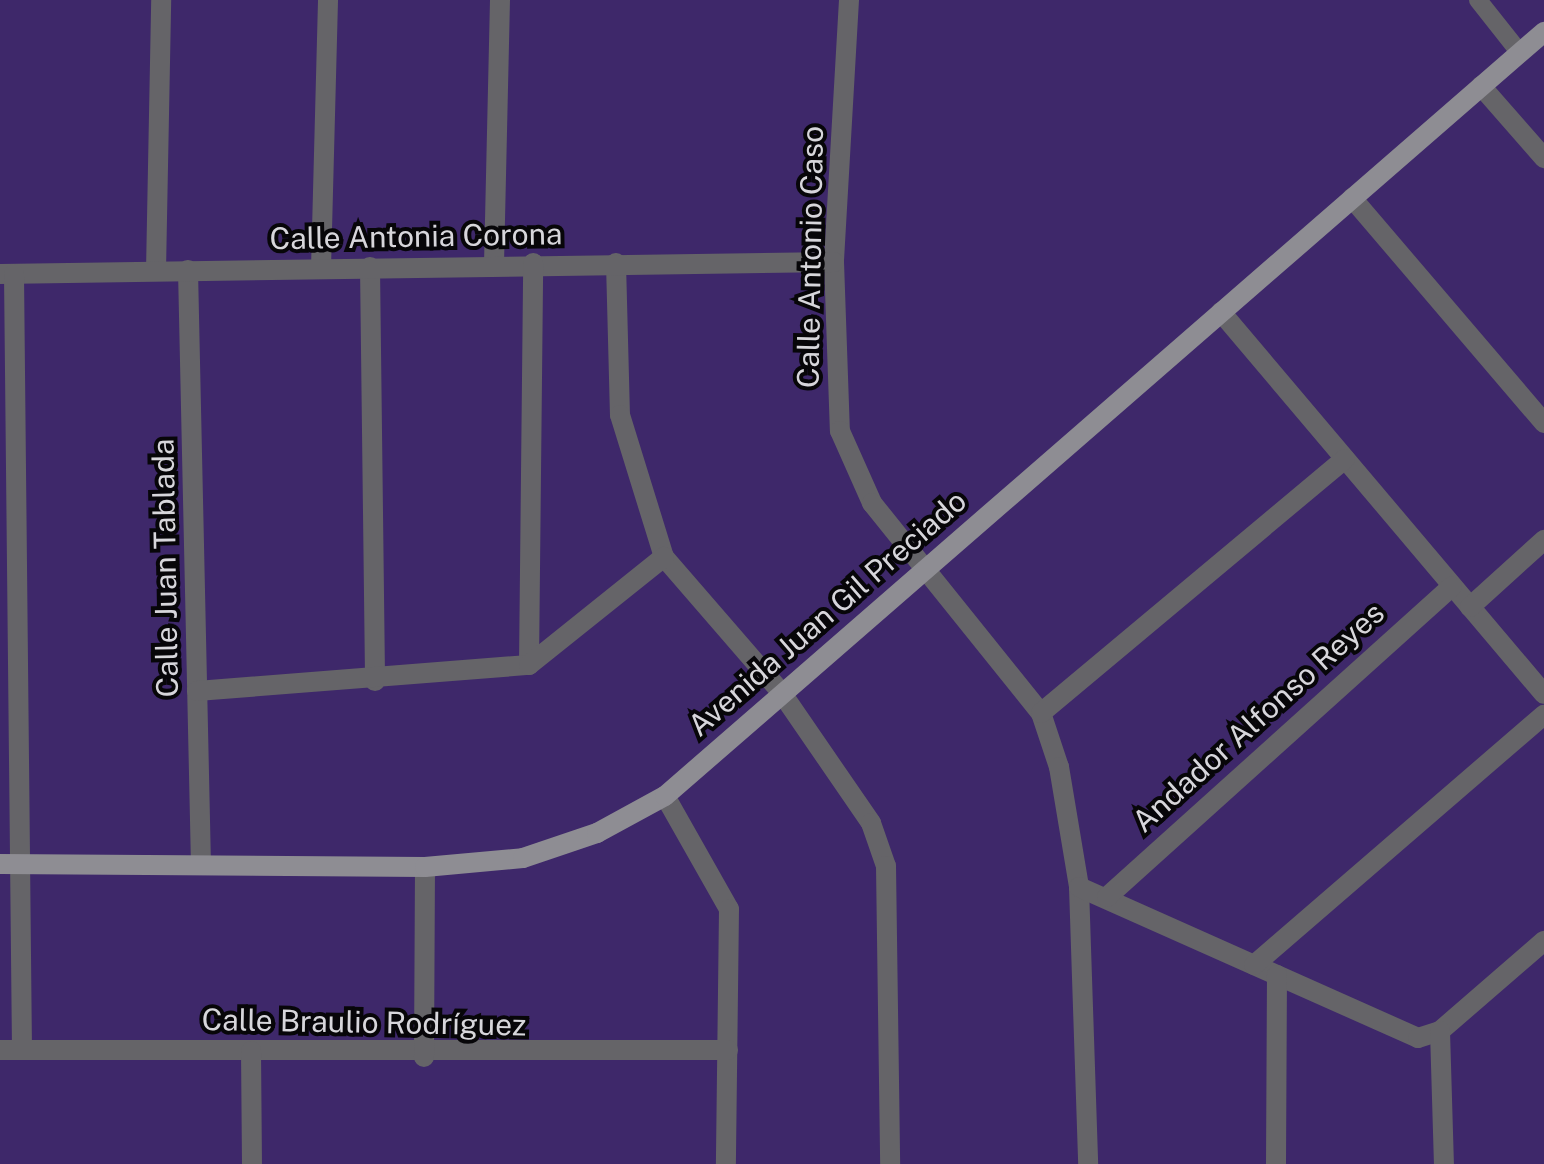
<!DOCTYPE html>
<html>
<head>
<meta charset="utf-8">
<style>
  body { margin:0 }
  #map { position:relative; width:1544px; height:1164px; overflow:hidden; background:#1c1b22; font-family:"Public Sans",sans-serif }
  div>[style] { position:absolute }
  [style*='--x'] { left:calc(var(--x)*1px); top:calc(var(--y)*1px); width:calc(var(--w)*1px); rotate:calc(var(--a)*1deg) }
  .building>* { inset:0; background:#3e286a }
  .lane>* { height:18px; margin:-9px; padding:0 9px; transform-origin:9px; border-radius:9px; background:#656468 }
  .street>* { height:20px; margin:-10px; padding:0 10px; transform-origin:10px; border-radius:10px; background:#656468 }
  .secondary>* { height:20px; margin:-10px; padding:0 10px; transform-origin:10px; border-radius:10px; background:#8e8d93 }
  span { translate:-50% -50%; white-space:nowrap; text-align:center; line-height:1.15; -webkit-text-stroke:8px #070609; paint-order:stroke }
  .street-label { font-size:30px; color:#d7d6db }
</style>
</head>
<body>
<div id="map">
  <div class="building">
    <div style="clip-path:polygon(0 0,1544px 0,1544px 1164px,0 1164px)"></div>
  </div>
  <div class="lane">
    <div style="--x:1478;--y:0;--w:68;--a:51.6"></div>
  </div>
  <div class="street">
    <div style="--x:849;--y:0;--w:262;--a:93.3"></div>
    <div style="--x:834;--y:262;--w:169;--a:88"></div>
    <div style="--x:840;--y:431;--w:79;--a:66"></div>
    <div style="--x:872;--y:503;--w:270;--a:51.2"></div>
    <div style="--x:1041;--y:713;--w:57;--a:71.6"></div>
    <div style="--x:1059;--y:767;--w:122;--a:80.5"></div>
    <div style="--x:1079;--y:887;--w:277;--a:88.1"></div>
    <div style="--x:1481;--y:86;--w:96;--a:48.8"></div>
    <div style="--x:1352;--y:198;--w:296;--a:49.5"></div>
    <div style="--x:616;--y:263;--w:152;--a:88.5"></div>
    <div style="--x:620;--y:415;--w:149;--a:72.8"></div>
    <div style="--x:664;--y:557;--w:179;--a:49.1"></div>
    <div style="--x:781;--y:692;--w:159;--a:55.5"></div>
    <div style="--x:871;--y:823;--w:46;--a:70.8"></div>
    <div style="--x:886;--y:866;--w:298;--a:89.2"></div>
    <div style="--x:494;--y:264;--w:264;--a:-88.7"></div>
    <div style="--x:370;--y:267;--w:414;--a:89.3"></div>
    <div style="--x:321;--y:268;--w:268;--a:-88.5"></div>
    <div style="--x:188;--y:270;--w:594;--a:88.75"></div>
    <div style="--x:156;--y:271;--w:271;--a:-88.9"></div>
    <div style="--x:0;--y:274;--w:834;--a:-0.82"></div>
    <div style="--x:14;--y:274;--w:776;--a:89.41"></div>
    <div style="--x:1221;--y:312;--w:500;--a:49.78"></div>
    <div style="--x:1470;--y:607;--w:100;--a:-42.2"></div>
    <div style="--x:529;--y:665;--w:402;--a:-89.4"></div>
    <div style="--x:197;--y:691;--w:333;--a:-4.5"></div>
    <div style="--x:529;--y:665;--w:173;--a:-38.7"></div>
    <div style="--x:1041;--y:713;--w:396;--a:-39.9"></div>
    <div style="--x:665;--y:796;--w:130;--a:60.5"></div>
    <div style="--x:729;--y:909;--w:255;--a:90.7"></div>
    <div style="--x:1079;--y:887;--w:371;--a:24"></div>
    <div style="--x:1418;--y:1038;--w:23;--a:-18"></div>
    <div style="--x:1440;--y:1031;--w:138;--a:-40.9"></div>
    <div style="--x:1107;--y:897;--w:464;--a:-42"></div>
    <div style="--x:1254;--y:965;--w:383;--a:-40.8"></div>
    <div style="--x:1440;--y:1031;--w:133;--a:88.3"></div>
    <div style="--x:0;--y:1050;--w:728;--a:0"></div>
    <div style="--x:251;--y:1051;--w:113;--a:89.5"></div>
    <div style="--x:424;--y:1057;--w:190;--a:-89.7"></div>
    <div style="--x:1276;--y:1164;--w:189;--a:-89.7"></div>
  </div>
  <div class="secondary">
    <div style="--x:0;--y:864;--w:425;--a:0.4"></div>
    <div style="--x:425;--y:867;--w:98;--a:-5.2"></div>
    <div style="--x:523;--y:858;--w:78;--a:-18.7"></div>
    <div style="--x:597;--y:833;--w:77;--a:-28.6"></div>
    <div style="--x:665;--y:796;--w:1165;--a:-41"></div>
  </div>
  <div class="street-label">
    <span style="left:416px;top:236px;rotate:-1deg">Calle Antonia Corona</span>
    <span style="left:810px;top:257px;rotate:-89deg">Calle Antonio Caso</span>
    <span style="left:165px;top:568px;rotate:-91deg">Calle Juan Tablada</span>
    <span style="left:827px;top:613px;rotate:-41deg">Avenida Juan Gil Preciado</span>
    <span style="left:1258px;top:717px;rotate:-42deg">Andador Alfonso Reyes</span>
    <span style="left:364px;top:1022px;rotate:1deg">Calle Braulio Rodríguez</span>
  </div>
</div>
</body>
</html>
